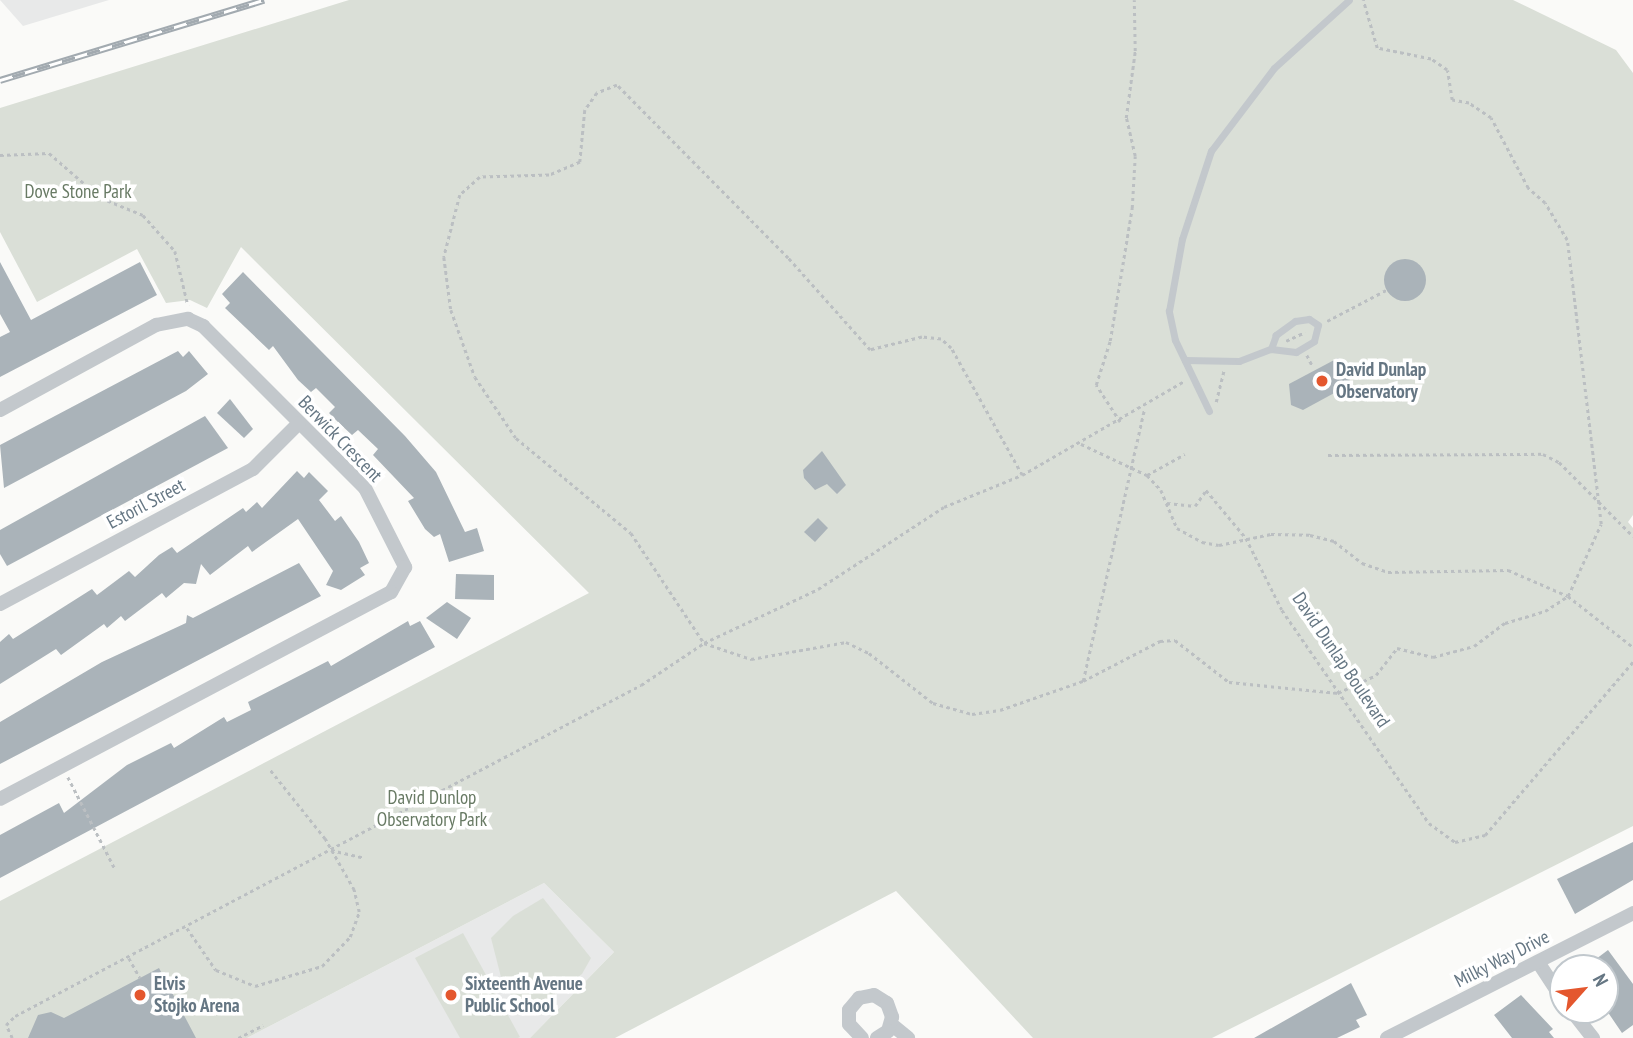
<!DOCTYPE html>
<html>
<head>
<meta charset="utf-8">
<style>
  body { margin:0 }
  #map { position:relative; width:1633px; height:1038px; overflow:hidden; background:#fafaf8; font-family:"PT Sans Narrow",sans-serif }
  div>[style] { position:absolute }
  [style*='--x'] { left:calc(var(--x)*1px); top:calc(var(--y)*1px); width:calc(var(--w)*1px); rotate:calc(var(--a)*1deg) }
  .built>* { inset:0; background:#e8e9e9 }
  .green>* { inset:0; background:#dadfd7 }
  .building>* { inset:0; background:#aab3b9 }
  .round { border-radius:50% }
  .path>* { height:2.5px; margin-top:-1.25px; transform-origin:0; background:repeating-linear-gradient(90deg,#bbbfc2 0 3.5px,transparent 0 7px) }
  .lane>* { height:7px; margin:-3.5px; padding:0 3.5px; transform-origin:3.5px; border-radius:3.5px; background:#c3c8cc }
  .street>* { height:14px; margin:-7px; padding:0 7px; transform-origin:7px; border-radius:7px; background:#c3c8cc }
  .rail>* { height:7px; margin-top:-3.5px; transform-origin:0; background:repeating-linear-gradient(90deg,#fff 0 13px,#a2aab0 0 26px); box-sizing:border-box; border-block:2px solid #a2aab0 }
  .dots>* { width:19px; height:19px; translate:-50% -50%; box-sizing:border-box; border:4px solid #fff; border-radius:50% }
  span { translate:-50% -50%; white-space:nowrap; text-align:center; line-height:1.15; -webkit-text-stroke:7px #fff; paint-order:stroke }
  .park-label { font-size:19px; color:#687a64 }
  .poi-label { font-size:19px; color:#657683; font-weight:700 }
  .left { translate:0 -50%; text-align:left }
  .street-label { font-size:19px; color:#657683 }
  .north { position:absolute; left:1549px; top:954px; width:70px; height:70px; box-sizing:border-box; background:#fff; border:2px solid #c1c8cd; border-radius:50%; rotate:62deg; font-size:19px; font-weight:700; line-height:28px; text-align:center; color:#657683 }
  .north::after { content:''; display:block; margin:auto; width:24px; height:32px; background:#e4572e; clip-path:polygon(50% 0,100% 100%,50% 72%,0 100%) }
</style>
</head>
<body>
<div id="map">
  <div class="built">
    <div style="clip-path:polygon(0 0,109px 0,23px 26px)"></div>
    <div style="clip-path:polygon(544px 883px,614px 952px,530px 1038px,247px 1038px)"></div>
  </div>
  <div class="green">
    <div style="clip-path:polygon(349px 0,1513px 0,1616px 50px,1633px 73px,1633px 515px,1628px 522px,1633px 528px,1633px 826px,1212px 1038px,1033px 1038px,896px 891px,615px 1038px,530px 1038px,614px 952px,544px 883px,247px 1038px,0 1038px,0 901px,589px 593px,241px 247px,207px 308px,190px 300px,166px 303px,137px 249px,37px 302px,0 232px,0 108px)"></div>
    <div style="clip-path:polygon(543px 898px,591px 958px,582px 974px,529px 1015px,503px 985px,491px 938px,513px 916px)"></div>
    <div style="clip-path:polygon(463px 933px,520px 1037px,518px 1038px,460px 1038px,415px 958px)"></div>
  </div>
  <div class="building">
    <div class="round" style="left:1384px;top:259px;width:42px;height:42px"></div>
    <div style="clip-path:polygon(0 262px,31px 320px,140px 262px,157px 295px,0 377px,0 337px,10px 332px,0 314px)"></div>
    <div style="clip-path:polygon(243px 272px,405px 436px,436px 472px,465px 532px,477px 528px,484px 551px,449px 562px,440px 534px,434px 537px,425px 529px,408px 501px,414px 498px,373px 455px,378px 449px,358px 430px,352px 435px,339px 423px,329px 413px,335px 407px,316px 388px,311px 392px,298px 380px,273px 346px,269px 350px,225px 308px,230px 303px,222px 294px)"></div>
    <div style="clip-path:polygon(178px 351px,183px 357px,189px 351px,208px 374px,186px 391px,4px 488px,0 445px)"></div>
    <div style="clip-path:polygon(1338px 358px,1351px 370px,1349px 385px,1303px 410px,1291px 405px,1289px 384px)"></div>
    <div style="clip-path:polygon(230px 399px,253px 429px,244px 438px,217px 413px)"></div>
    <div style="clip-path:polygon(205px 416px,228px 448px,7px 566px,0 554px,0 530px)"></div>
    <div style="clip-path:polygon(822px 451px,846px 485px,837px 494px,827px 484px,815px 490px,804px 478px,803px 470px)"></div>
    <div style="clip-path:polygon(297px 471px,304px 478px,309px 472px,328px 491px,319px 500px,335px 521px,341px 516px,359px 542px,369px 563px,360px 568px,365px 575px,341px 590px,326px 585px,333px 571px,298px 519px,252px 552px,248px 546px,210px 575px,201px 564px,196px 584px,184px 583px,166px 598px,162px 593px,125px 621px,121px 616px,107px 628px,104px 624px,61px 655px,56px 649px,0 684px,0 642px,9px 634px,13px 639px,92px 589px,97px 595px,129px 571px,135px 577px,159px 555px,172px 547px,177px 553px,243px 508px,246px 512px,257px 502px,262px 508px)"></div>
    <div style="clip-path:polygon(818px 518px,828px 528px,815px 542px,804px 532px)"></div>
    <div style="clip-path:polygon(299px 563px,321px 596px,0 764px,0 722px,102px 662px,186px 623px,187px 615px,193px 618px)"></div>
    <div style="clip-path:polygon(456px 574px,494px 575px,494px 600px,455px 599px)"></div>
    <div style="clip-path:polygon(447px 602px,471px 618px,457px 639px,426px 618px)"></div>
    <div style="clip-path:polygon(408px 621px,410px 626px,420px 621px,435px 647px,0 878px,0 835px,59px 803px,64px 813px,127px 765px,171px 743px,174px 748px,224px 717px,227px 722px,251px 710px,248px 702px,328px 661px,331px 666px)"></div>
    <div style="clip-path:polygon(1633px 842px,1633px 880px,1575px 914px,1557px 879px)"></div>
    <div style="clip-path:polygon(1608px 950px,1633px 984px,1633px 1025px,1622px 1033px,1605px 1008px,1605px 968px,1584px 968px)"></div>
    <div style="clip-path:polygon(159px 968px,196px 1038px,28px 1038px,38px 1015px,51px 1012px,64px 1018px)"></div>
    <div style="clip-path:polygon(1351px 983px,1367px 1015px,1356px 1020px,1360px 1027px,1337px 1038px,1254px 1038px)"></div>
    <div style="clip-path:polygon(1521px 995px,1553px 1029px,1549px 1032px,1554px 1038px,1512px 1038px,1494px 1015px)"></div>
  </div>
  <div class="path">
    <div style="--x:0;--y:155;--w:49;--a:-2.3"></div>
    <div style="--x:49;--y:153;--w:69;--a:40.9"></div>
    <div style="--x:101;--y:198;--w:45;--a:22"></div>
    <div style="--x:143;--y:215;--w:48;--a:48.4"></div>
    <div style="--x:175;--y:251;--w:56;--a:76.5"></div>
    <div style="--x:1327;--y:321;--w:67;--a:-27.7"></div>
    <div style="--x:1286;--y:341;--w:21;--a:-25"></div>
    <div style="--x:1307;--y:355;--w:13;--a:63"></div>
    <div style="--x:1216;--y:402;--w:32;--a:-76"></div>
    <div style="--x:1120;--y:422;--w:44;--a:-123"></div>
    <div style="--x:1096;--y:385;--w:46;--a:-72.3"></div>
    <div style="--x:1110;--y:341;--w:135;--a:-80.6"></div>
    <div style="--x:1132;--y:208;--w:52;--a:-86.7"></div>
    <div style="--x:1135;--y:156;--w:39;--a:-103"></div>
    <div style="--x:1126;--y:118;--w:68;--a:-82.3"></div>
    <div style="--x:1135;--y:51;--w:51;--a:-91.1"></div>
    <div style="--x:1081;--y:444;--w:73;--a:25.2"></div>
    <div style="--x:1147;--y:475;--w:21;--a:47"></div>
    <div style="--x:1161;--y:490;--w:41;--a:67.2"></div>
    <div style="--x:1177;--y:528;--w:29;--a:29"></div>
    <div style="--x:1202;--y:542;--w:17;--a:10"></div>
    <div style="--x:1219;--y:545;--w:53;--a:-11.9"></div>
    <div style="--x:1271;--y:534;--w:39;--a:1"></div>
    <div style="--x:1310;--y:535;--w:25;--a:14"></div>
    <div style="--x:1334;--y:541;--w:36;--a:38"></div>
    <div style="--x:1362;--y:563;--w:28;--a:19"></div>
    <div style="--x:1388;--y:572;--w:120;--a:-1"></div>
    <div style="--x:1508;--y:570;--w:65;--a:23.4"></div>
    <div style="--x:1568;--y:596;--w:83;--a:38.1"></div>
    <div style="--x:1328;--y:455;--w:215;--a:-0.3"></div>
    <div style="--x:1543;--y:454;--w:18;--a:27"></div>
    <div style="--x:1559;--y:462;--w:105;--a:45"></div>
    <div style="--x:1022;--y:475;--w:145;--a:-119.2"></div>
    <div style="--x:951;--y:348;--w:13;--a:-138"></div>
    <div style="--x:941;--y:339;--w:19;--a:-174"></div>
    <div style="--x:922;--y:337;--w:54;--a:166"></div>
    <div style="--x:870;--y:350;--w:123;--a:-131.7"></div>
    <div style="--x:788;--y:258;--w:243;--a:-134.7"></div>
    <div style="--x:617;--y:85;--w:22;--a:158"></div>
    <div style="--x:597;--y:93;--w:21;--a:125"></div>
    <div style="--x:585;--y:110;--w:52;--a:95.5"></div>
    <div style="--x:580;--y:162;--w:34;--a:157"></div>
    <div style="--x:549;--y:175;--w:69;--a:178.3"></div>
    <div style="--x:480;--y:177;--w:27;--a:138"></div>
    <div style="--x:460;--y:195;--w:64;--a:104.5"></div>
    <div style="--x:444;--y:257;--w:53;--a:82.5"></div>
    <div style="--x:451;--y:310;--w:71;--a:70.3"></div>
    <div style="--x:475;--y:377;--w:73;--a:56.1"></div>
    <div style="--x:516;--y:438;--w:149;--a:39.6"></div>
    <div style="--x:631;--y:533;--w:132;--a:56.4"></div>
    <div style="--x:704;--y:643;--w:50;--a:18.8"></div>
    <div style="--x:751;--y:659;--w:97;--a:-10.1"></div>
    <div style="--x:846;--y:642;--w:25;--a:26"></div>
    <div style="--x:869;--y:653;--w:81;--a:38"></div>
    <div style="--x:933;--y:703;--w:41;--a:15.8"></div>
    <div style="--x:972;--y:714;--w:28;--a:-8"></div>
    <div style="--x:1000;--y:710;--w:88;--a:-19.3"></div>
    <div style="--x:1083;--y:681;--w:87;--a:-27.5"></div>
    <div style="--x:1160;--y:641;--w:15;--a:-4"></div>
    <div style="--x:1175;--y:640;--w:68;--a:37.9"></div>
    <div style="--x:1229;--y:682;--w:110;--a:5.8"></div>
    <div style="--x:1338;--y:693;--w:42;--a:-25.3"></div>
    <div style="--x:1376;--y:675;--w:34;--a:-52"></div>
    <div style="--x:1397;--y:648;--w:37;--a:14"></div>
    <div style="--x:1433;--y:657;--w:42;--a:-15"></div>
    <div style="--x:1474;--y:646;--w:39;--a:-37"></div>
    <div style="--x:1505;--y:623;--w:42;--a:-16.7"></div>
    <div style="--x:1545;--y:611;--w:27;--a:-33"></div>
    <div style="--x:1568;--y:596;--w:79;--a:-65.4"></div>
    <div style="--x:1601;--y:524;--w:286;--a:-96.8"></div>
    <div style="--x:1567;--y:240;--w:43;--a:-120.7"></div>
    <div style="--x:1545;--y:203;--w:23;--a:-139"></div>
    <div style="--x:1528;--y:188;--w:79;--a:-117.9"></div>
    <div style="--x:1491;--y:118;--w:27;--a:-146"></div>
    <div style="--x:1469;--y:103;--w:17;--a:-170"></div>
    <div style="--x:1452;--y:100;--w:30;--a:-99"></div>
    <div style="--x:1447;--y:70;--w:19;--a:-145"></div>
    <div style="--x:1431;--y:59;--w:55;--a:-168.5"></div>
    <div style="--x:1377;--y:48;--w:50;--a:-106.3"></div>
    <div style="--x:1147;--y:475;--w:43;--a:-28.9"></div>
    <div style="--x:1167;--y:503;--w:28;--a:6"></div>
    <div style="--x:1195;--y:506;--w:19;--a:-55"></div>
    <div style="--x:1206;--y:490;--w:62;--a:50.2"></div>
    <div style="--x:1246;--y:538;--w:80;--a:63.4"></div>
    <div style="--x:1282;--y:610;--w:259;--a:55.4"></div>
    <div style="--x:1429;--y:823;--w:32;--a:36"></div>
    <div style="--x:1455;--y:842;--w:31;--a:-13"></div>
    <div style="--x:1485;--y:835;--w:228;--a:-49.5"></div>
    <div style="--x:1083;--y:681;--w:277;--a:-77.3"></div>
    <div style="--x:68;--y:777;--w:103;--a:62.9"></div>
    <div style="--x:331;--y:850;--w:32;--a:13"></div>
    <div style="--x:187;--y:928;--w:51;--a:55.4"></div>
    <div style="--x:216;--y:970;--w:42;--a:22.3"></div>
    <div style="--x:255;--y:986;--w:70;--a:-16.6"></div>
    <div style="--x:322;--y:966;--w:40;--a:-46"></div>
    <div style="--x:350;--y:937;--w:27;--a:-70"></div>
    <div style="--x:359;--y:912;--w:23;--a:-103"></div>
    <div style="--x:354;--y:890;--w:59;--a:-119.6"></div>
    <div style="--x:325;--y:839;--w:88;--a:-128.6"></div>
    <div style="--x:129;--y:958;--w:23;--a:61"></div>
    <div style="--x:12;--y:1038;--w:14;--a:-115"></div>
    <div style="--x:6;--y:1025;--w:13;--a:-45"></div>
    <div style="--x:15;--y:1016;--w:708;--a:-27.87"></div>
    <div style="--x:641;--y:685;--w:76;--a:-33.7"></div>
    <div style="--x:704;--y:643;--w:126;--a:-25.3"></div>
    <div style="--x:818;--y:589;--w:150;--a:-33.1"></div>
    <div style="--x:944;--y:507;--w:84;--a:-22.3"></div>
    <div style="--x:1022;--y:475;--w:187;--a:-30.1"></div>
    <div style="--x:238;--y:1038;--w:28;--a:-27"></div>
  </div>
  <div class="lane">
    <div style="--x:1185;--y:360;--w:54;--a:1.1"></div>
    <div style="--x:1239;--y:361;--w:34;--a:-21"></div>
    <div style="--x:1271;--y:349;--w:25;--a:7"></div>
    <div style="--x:1296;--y:352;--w:21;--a:-31"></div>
    <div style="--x:1314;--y:341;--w:16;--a:-76"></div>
    <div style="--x:1318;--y:325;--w:11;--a:-146"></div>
    <div style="--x:1309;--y:319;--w:14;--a:172"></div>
    <div style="--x:1295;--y:321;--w:24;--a:144"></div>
    <div style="--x:1276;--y:335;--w:15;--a:110"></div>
    <div style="--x:1209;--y:411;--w:79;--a:-115.6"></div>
    <div style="--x:1175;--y:340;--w:30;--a:-102"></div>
    <div style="--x:1169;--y:311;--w:73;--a:-79.8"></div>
    <div style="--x:1182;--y:239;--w:93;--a:-71.8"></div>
    <div style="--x:1211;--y:151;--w:104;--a:-52.8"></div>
    <div style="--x:1274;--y:68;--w:101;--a:-42.2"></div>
  </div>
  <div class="street">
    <div style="--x:0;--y:410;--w:178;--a:-28.6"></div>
    <div style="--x:156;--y:325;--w:33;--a:-11"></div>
    <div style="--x:188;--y:319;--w:17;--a:25"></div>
    <div style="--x:203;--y:326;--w:229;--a:45"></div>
    <div style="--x:365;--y:488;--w:89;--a:63.1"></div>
    <div style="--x:405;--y:567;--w:29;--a:119"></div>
    <div style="--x:391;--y:592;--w:442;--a:152.1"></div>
    <div style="--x:0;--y:604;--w:287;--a:-28.1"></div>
    <div style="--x:253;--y:469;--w:65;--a:-45"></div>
    <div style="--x:1538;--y:962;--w:45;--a:56.7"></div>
    <div style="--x:1571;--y:1010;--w:36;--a:52"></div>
    <div style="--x:891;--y:1024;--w:22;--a:39"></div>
    <div style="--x:862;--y:1038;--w:19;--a:-133"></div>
    <div style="--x:849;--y:1024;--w:14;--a:-90"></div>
    <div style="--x:849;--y:1010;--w:16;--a:-50"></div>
    <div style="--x:859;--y:998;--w:15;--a:-11"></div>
    <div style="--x:874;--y:995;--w:15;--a:32"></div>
    <div style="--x:887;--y:1003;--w:15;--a:70"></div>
    <div style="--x:892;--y:1017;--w:15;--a:106"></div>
    <div style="--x:888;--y:1031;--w:13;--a:148"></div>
    <div style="--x:1387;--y:1038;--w:276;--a:-26.9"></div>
  </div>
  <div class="rail">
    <div style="--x:0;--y:80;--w:276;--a:-16.9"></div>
  </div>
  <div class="dots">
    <div style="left:1322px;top:381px;background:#e4572e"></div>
    <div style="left:140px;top:995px;background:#e4572e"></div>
    <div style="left:451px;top:995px;background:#e4572e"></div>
  </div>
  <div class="park-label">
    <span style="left:78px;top:192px">Dove Stone Park</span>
    <span style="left:432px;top:809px">David Dunlop<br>Observatory Park</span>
  </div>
  <div class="poi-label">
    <span class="left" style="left:1336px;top:381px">David Dunlap<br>Observatory</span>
    <span class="left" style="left:154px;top:995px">Elvis<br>Stojko Arena</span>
    <span class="left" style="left:465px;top:995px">Sixteenth Avenue<br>Public School</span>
  </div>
  <div class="street-label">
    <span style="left:340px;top:439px;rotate:46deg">Berwick Crescent</span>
    <span style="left:146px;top:504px;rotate:-28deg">Estoril Street</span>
    <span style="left:1341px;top:660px;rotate:56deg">David Dunlap Boulevard</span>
    <span style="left:1502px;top:959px;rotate:-27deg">Milky Way Drive</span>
  </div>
  <div class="north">N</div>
</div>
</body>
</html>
